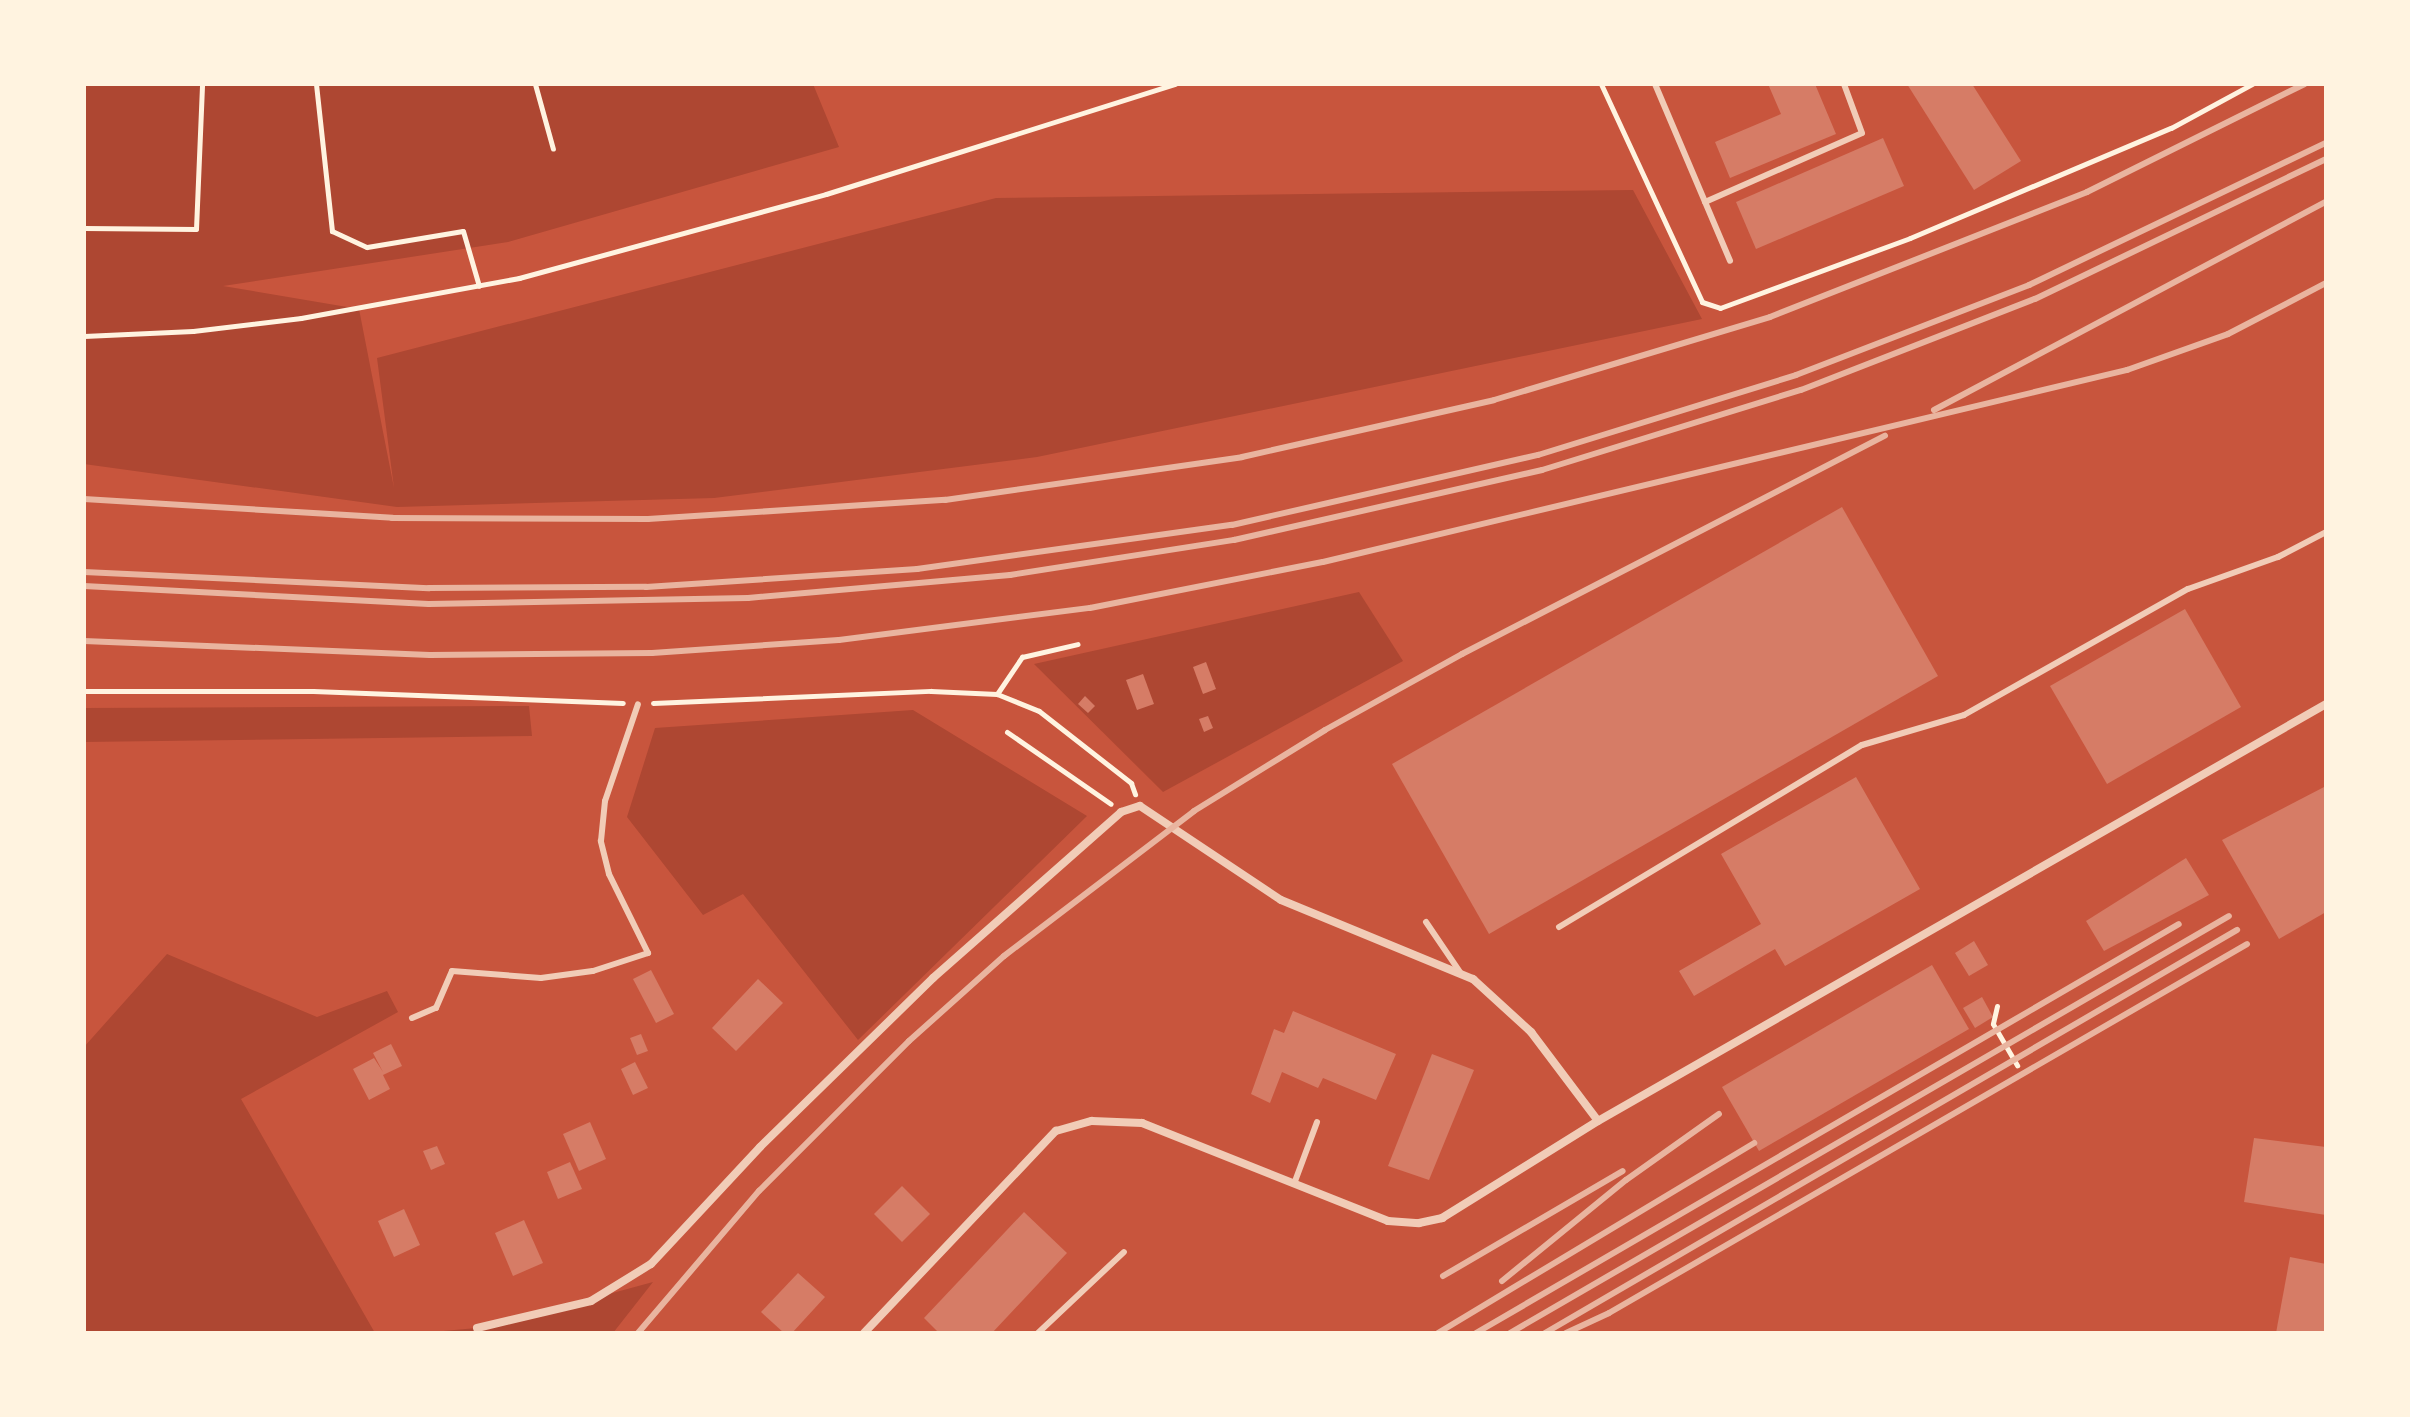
<!DOCTYPE html>
<html>
<head>
<meta charset="utf-8">
<style>
  body { margin:0 }
  #map { position:relative; width:2410px; height:1417px; overflow:hidden; background:#c8553d; font-family:Helvetica,sans-serif }
  div>[style] { position:absolute }
  [style*='--x'] { left:calc(var(--x)*1px); top:calc(var(--y)*1px); width:calc(var(--w)*1px); rotate:calc(var(--a)*1deg) }
  .green>* { inset:0; background:#ae4732 }
  .building>* { inset:0; background:#d67c66 }
  .path>* { height:5px; margin:-2.5px; padding:0 2.5px; transform-origin:2.5px; border-radius:2.5px; background:#fff3e0 }
  .service>* { height:6px; margin:-3px; padding:0 3px; transform-origin:3px; border-radius:3px; background:#f1ccb7 }
  .minor>* { height:8px; margin:-4px; padding:0 4px; transform-origin:4px; border-radius:4px; background:#f1ccb7 }
  .rail>* { height:6px; margin:-3px; padding:0 3px; transform-origin:3px; border-radius:3px; background:#e9b49f }
  span { translate:-50% -50%; white-space:nowrap; text-align:center; line-height:1.15; -webkit-text-stroke:8px #fff3e0; paint-order:stroke }
  .frame { position:absolute; inset:0; border:86px solid #fff3e0; pointer-events:none }
</style>
</head>
<body>
<div id="map">
  <div class="green">
    <div style="clip-path:polygon(84px 84px,813px 84px,839px 147px,508px 242px,223px 286px,359px 309px,394px 488px,377px 358px,996px 198px,1633px 190px,1702px 319px,1037px 457px,714px 498px,397px 507px,84px 464px)"></div>
    <div style="clip-path:polygon(1359px 592px,1403px 661px,1163px 792px,1034px 664px)"></div>
    <div style="clip-path:polygon(529px 706px,532px 736px,84px 742px,84px 708px)"></div>
    <div style="clip-path:polygon(913px 710px,1087px 816px,858px 1040px,743px 894px,703px 915px,627px 817px,655px 728px)"></div>
    <div style="clip-path:polygon(167px 954px,317px 1017px,387px 991px,398px 1012px,241px 1099px,375px 1333px,84px 1332px,84px 1047px)"></div>
    <div style="clip-path:polygon(653px 1282px,613px 1333px,421px 1333px,488px 1327px)"></div>
  </div>
  <div class="building">
    <div style="clip-path:polygon(1768px 84px,1815px 84px,1836px 134px,1730px 178px,1715px 142px,1781px 114px)"></div>
    <div style="clip-path:polygon(1907px 84px,1972px 84px,2021px 161px,1974px 190px)"></div>
    <div style="clip-path:polygon(1883px 138px,1904px 186px,1756px 249px,1736px 202px)"></div>
    <div style="clip-path:polygon(1842px 507px,1938px 676px,1489px 934px,1392px 764px)"></div>
    <div style="clip-path:polygon(2185px 609px,2241px 707px,2107px 784px,2050px 686px)"></div>
    <div style="clip-path:polygon(1206px 662px,1216px 689px,1203px 694px,1193px 667px)"></div>
    <div style="clip-path:polygon(1143px 674px,1154px 704px,1137px 710px,1126px 680px)"></div>
    <div style="clip-path:polygon(1085px 696px,1095px 706px,1088px 713px,1078px 704px)"></div>
    <div style="clip-path:polygon(1208px 716px,1213px 728px,1204px 732px,1199px 719px)"></div>
    <div style="clip-path:polygon(1856px 777px,1920px 889px,1785px 966px,1775px 949px,1694px 996px,1679px 971px,1761px 924px,1721px 854px)"></div>
    <div style="clip-path:polygon(2326px 786px,2326px 912px,2279px 939px,2222px 840px)"></div>
    <div style="clip-path:polygon(2186px 858px,2209px 895px,2104px 951px,2086px 921px)"></div>
    <div style="clip-path:polygon(1974px 941px,1988px 965px,1969px 976px,1955px 953px)"></div>
    <div style="clip-path:polygon(1932px 965px,1969px 1029px,1759px 1151px,1722px 1087px)"></div>
    <div style="clip-path:polygon(651px 970px,674px 1014px,656px 1023px,633px 979px)"></div>
    <div style="clip-path:polygon(758px 979px,783px 1003px,736px 1051px,712px 1028px)"></div>
    <div style="clip-path:polygon(1982px 997px,1993px 1017px,1975px 1028px,1963px 1008px)"></div>
    <div style="clip-path:polygon(1293px 1011px,1396px 1054px,1376px 1100px,1323px 1078px,1318px 1088px,1282px 1072px,1270px 1103px,1251px 1094px,1274px 1029px,1284px 1033px)"></div>
    <div style="clip-path:polygon(641px 1034px,648px 1051px,637px 1055px,630px 1038px)"></div>
    <div style="clip-path:polygon(391px 1044px,402px 1066px,383px 1075px,390px 1089px,369px 1100px,353px 1069px,374px 1058px,383px 1072px,373px 1053px)"></div>
    <div style="clip-path:polygon(1432px 1054px,1474px 1070px,1429px 1180px,1388px 1166px)"></div>
    <div style="clip-path:polygon(635px 1062px,648px 1088px,633px 1095px,621px 1069px)"></div>
    <div style="clip-path:polygon(590px 1122px,606px 1159px,579px 1171px,563px 1134px)"></div>
    <div style="clip-path:polygon(2254px 1138px,2326px 1147px,2326px 1215px,2244px 1202px)"></div>
    <div style="clip-path:polygon(437px 1146px,445px 1164px,431px 1170px,423px 1151px)"></div>
    <div style="clip-path:polygon(570px 1162px,582px 1189px,558px 1199px,547px 1172px)"></div>
    <div style="clip-path:polygon(902px 1186px,930px 1214px,902px 1242px,874px 1214px)"></div>
    <div style="clip-path:polygon(404px 1209px,420px 1245px,394px 1257px,378px 1221px)"></div>
    <div style="clip-path:polygon(1024px 1212px,1067px 1253px,992px 1333px,939px 1333px,924px 1318px)"></div>
    <div style="clip-path:polygon(524px 1220px,543px 1263px,513px 1276px,495px 1233px)"></div>
    <div style="clip-path:polygon(2290px 1257px,2326px 1264px,2326px 1333px,2276px 1333px)"></div>
    <div style="clip-path:polygon(798px 1273px,825px 1297px,792px 1333px,784px 1333px,761px 1312px)"></div>
  </div>
  <div class="path">
    <div style="--x:316;--y:84;--w:148;--a:83.8"></div>
    <div style="--x:332;--y:231;--w:38;--a:25"></div>
    <div style="--x:367;--y:247;--w:97;--a:-9.5"></div>
    <div style="--x:463;--y:231;--w:57;--a:73.8"></div>
    <div style="--x:535;--y:84;--w:67;--a:74.5"></div>
    <div style="--x:1601;--y:84;--w:240;--a:65.1"></div>
    <div style="--x:1702;--y:302;--w:19;--a:18"></div>
    <div style="--x:1720;--y:308;--w:202;--a:-20.2"></div>
    <div style="--x:1910;--y:238;--w:283;--a:-22.9"></div>
    <div style="--x:2171;--y:128;--w:92;--a:-28.5"></div>
    <div style="--x:84;--y:228;--w:112;--a:0.5"></div>
    <div style="--x:196;--y:229;--w:145;--a:-87.6"></div>
    <div style="--x:84;--y:336;--w:109;--a:-2.6"></div>
    <div style="--x:193;--y:331;--w:109;--a:-6.9"></div>
    <div style="--x:301;--y:318;--w:222;--a:-10.4"></div>
    <div style="--x:519;--y:278;--w:318;--a:-15.3"></div>
    <div style="--x:826;--y:194;--w:366;--a:-17.5"></div>
    <div style="--x:84;--y:691;--w:229;--a:0"></div>
    <div style="--x:313;--y:691;--w:310;--a:2.2"></div>
    <div style="--x:997;--y:694;--w:45;--a:-56"></div>
    <div style="--x:1022;--y:657;--w:57;--a:-13.1"></div>
    <div style="--x:653;--y:703;--w:278;--a:-2.5"></div>
    <div style="--x:931;--y:691;--w:66;--a:2.6"></div>
    <div style="--x:997;--y:694;--w:45;--a:22"></div>
    <div style="--x:1039;--y:711;--w:117;--a:38"></div>
    <div style="--x:1131;--y:783;--w:12;--a:70"></div>
    <div style="--x:1007;--y:732;--w:126;--a:34.7"></div>
    <div style="--x:1997;--y:1006;--w:18;--a:103"></div>
    <div style="--x:1993;--y:1024;--w:48;--a:59.7"></div>
  </div>
  <div class="service">
    <div style="--x:1655;--y:84;--w:192;--a:67"></div>
    <div style="--x:1705;--y:202;--w:171;--a:-23.7"></div>
    <div style="--x:1862;--y:133;--w:52;--a:-110.2"></div>
    <div style="--x:1426;--y:922;--w:60;--a:55.8"></div>
    <div style="--x:1559;--y:927;--w:353;--a:-31"></div>
    <div style="--x:1862;--y:745;--w:106;--a:-16.4"></div>
    <div style="--x:1964;--y:715;--w:257;--a:-29.4"></div>
    <div style="--x:2188;--y:589;--w:96;--a:-19.6"></div>
    <div style="--x:2278;--y:557;--w:54;--a:-27.5"></div>
    <div style="--x:412;--y:1018;--w:26;--a:-23"></div>
    <div style="--x:436;--y:1008;--w:40;--a:-66.6"></div>
    <div style="--x:452;--y:971;--w:89;--a:4.5"></div>
    <div style="--x:541;--y:978;--w:52;--a:-7.7"></div>
    <div style="--x:593;--y:971;--w:58;--a:-18.1"></div>
    <div style="--x:648;--y:953;--w:88;--a:-116.3"></div>
    <div style="--x:609;--y:874;--w:34;--a:-104"></div>
    <div style="--x:601;--y:841;--w:40;--a:-84.3"></div>
    <div style="--x:605;--y:801;--w:102;--a:-71.2"></div>
    <div style="--x:1294;--y:1184;--w:66;--a:-69.6"></div>
    <div style="--x:1038;--y:1333;--w:118;--a:-43.3"></div>
  </div>
  <div class="minor">
    <div style="--x:477;--y:1328;--w:117;--a:-13.3"></div>
    <div style="--x:591;--y:1301;--w:70;--a:-31.7"></div>
    <div style="--x:651;--y:1264;--w:160;--a:-47"></div>
    <div style="--x:760;--y:1147;--w:242;--a:-44.3"></div>
    <div style="--x:933;--y:978;--w:251;--a:-41.4"></div>
    <div style="--x:1121;--y:812;--w:20;--a:-18"></div>
    <div style="--x:1140;--y:806;--w:169;--a:33.7"></div>
    <div style="--x:1281;--y:900;--w:208;--a:22.4"></div>
    <div style="--x:1473;--y:979;--w:79;--a:42.4"></div>
    <div style="--x:1531;--y:1032;--w:111;--a:53"></div>
    <div style="--x:864;--y:1333;--w:279;--a:-46.5"></div>
    <div style="--x:1056;--y:1131;--w:37;--a:-16"></div>
    <div style="--x:1092;--y:1121;--w:50;--a:2.3"></div>
    <div style="--x:1142;--y:1123;--w:265;--a:21.7"></div>
    <div style="--x:1388;--y:1221;--w:31;--a:4"></div>
    <div style="--x:1419;--y:1223;--w:24;--a:-12"></div>
    <div style="--x:1442;--y:1218;--w:184;--a:-31.9"></div>
    <div style="--x:1598;--y:1121;--w:839;--a:-29.8"></div>
  </div>
  <div class="rail">
    <div style="--x:1934;--y:410;--w:444;--a:-28"></div>
    <div style="--x:84;--y:499;--w:309;--a:3.5"></div>
    <div style="--x:392;--y:518;--w:256;--a:0.2"></div>
    <div style="--x:648;--y:519;--w:298;--a:-3.7"></div>
    <div style="--x:945;--y:500;--w:300;--a:-8.2"></div>
    <div style="--x:1242;--y:457;--w:258;--a:-12.7"></div>
    <div style="--x:1494;--y:400;--w:288;--a:-16.7"></div>
    <div style="--x:1770;--y:317;--w:341;--a:-21.5"></div>
    <div style="--x:2087;--y:192;--w:243;--a:-26.4"></div>
    <div style="--x:84;--y:572;--w:345;--a:2.7"></div>
    <div style="--x:429;--y:588;--w:217;--a:-0.3"></div>
    <div style="--x:646;--y:587;--w:272;--a:-3.8"></div>
    <div style="--x:917;--y:569;--w:318;--a:-8"></div>
    <div style="--x:1232;--y:525;--w:314;--a:-12.9"></div>
    <div style="--x:1538;--y:455;--w:270;--a:-17.2"></div>
    <div style="--x:1796;--y:375;--w:250;--a:-21.1"></div>
    <div style="--x:2029;--y:285;--w:329;--a:-25.6"></div>
    <div style="--x:84;--y:586;--w:345;--a:3"></div>
    <div style="--x:429;--y:604;--w:319;--a:-1.1"></div>
    <div style="--x:748;--y:598;--w:263;--a:-5"></div>
    <div style="--x:1010;--y:575;--w:227;--a:-8.9"></div>
    <div style="--x:1234;--y:540;--w:316;--a:-12.8"></div>
    <div style="--x:1542;--y:470;--w:271;--a:-17.2"></div>
    <div style="--x:1801;--y:390;--w:251;--a:-21.3"></div>
    <div style="--x:2035;--y:299;--w:323;--a:-25.7"></div>
    <div style="--x:84;--y:641;--w:346;--a:2.3"></div>
    <div style="--x:430;--y:655;--w:222;--a:-0.5"></div>
    <div style="--x:652;--y:653;--w:187;--a:-4"></div>
    <div style="--x:839;--y:640;--w:253;--a:-7.3"></div>
    <div style="--x:1090;--y:608;--w:237;--a:-11.2"></div>
    <div style="--x:1323;--y:562;--w:827;--a:-13.43"></div>
    <div style="--x:2127;--y:370;--w:107;--a:-19.6"></div>
    <div style="--x:2228;--y:334;--w:110;--a:-27.5"></div>
    <div style="--x:1443;--y:1276;--w:208;--a:-30.3"></div>
    <div style="--x:1502;--y:1281;--w:160;--a:-39.2"></div>
    <div style="--x:1626;--y:1180;--w:114;--a:-35.4"></div>
    <div style="--x:638;--y:1333;--w:187;--a:-49.6"></div>
    <div style="--x:759;--y:1191;--w:212;--a:-45"></div>
    <div style="--x:909;--y:1041;--w:127;--a:-41.8"></div>
    <div style="--x:1004;--y:956;--w:239;--a:-37.3"></div>
    <div style="--x:1194;--y:811;--w:154;--a:-31.7"></div>
    <div style="--x:1325;--y:730;--w:157;--a:-29"></div>
    <div style="--x:1462;--y:654;--w:476;--a:-27.3"></div>
    <div style="--x:1438;--y:1333;--w:369;--a:-31"></div>
    <div style="--x:1476;--y:1333;--w:813;--a:-30.19"></div>
    <div style="--x:1510;--y:1333;--w:831;--a:-30.11"></div>
    <div style="--x:1545;--y:1333;--w:801;--a:-30.22"></div>
    <div style="--x:1566;--y:1333;--w:47;--a:-24.9"></div>
    <div style="--x:1609;--y:1313;--w:737;--a:-30.04"></div>
  </div>
  <div class="frame"></div>
</div>
</body>
</html>
